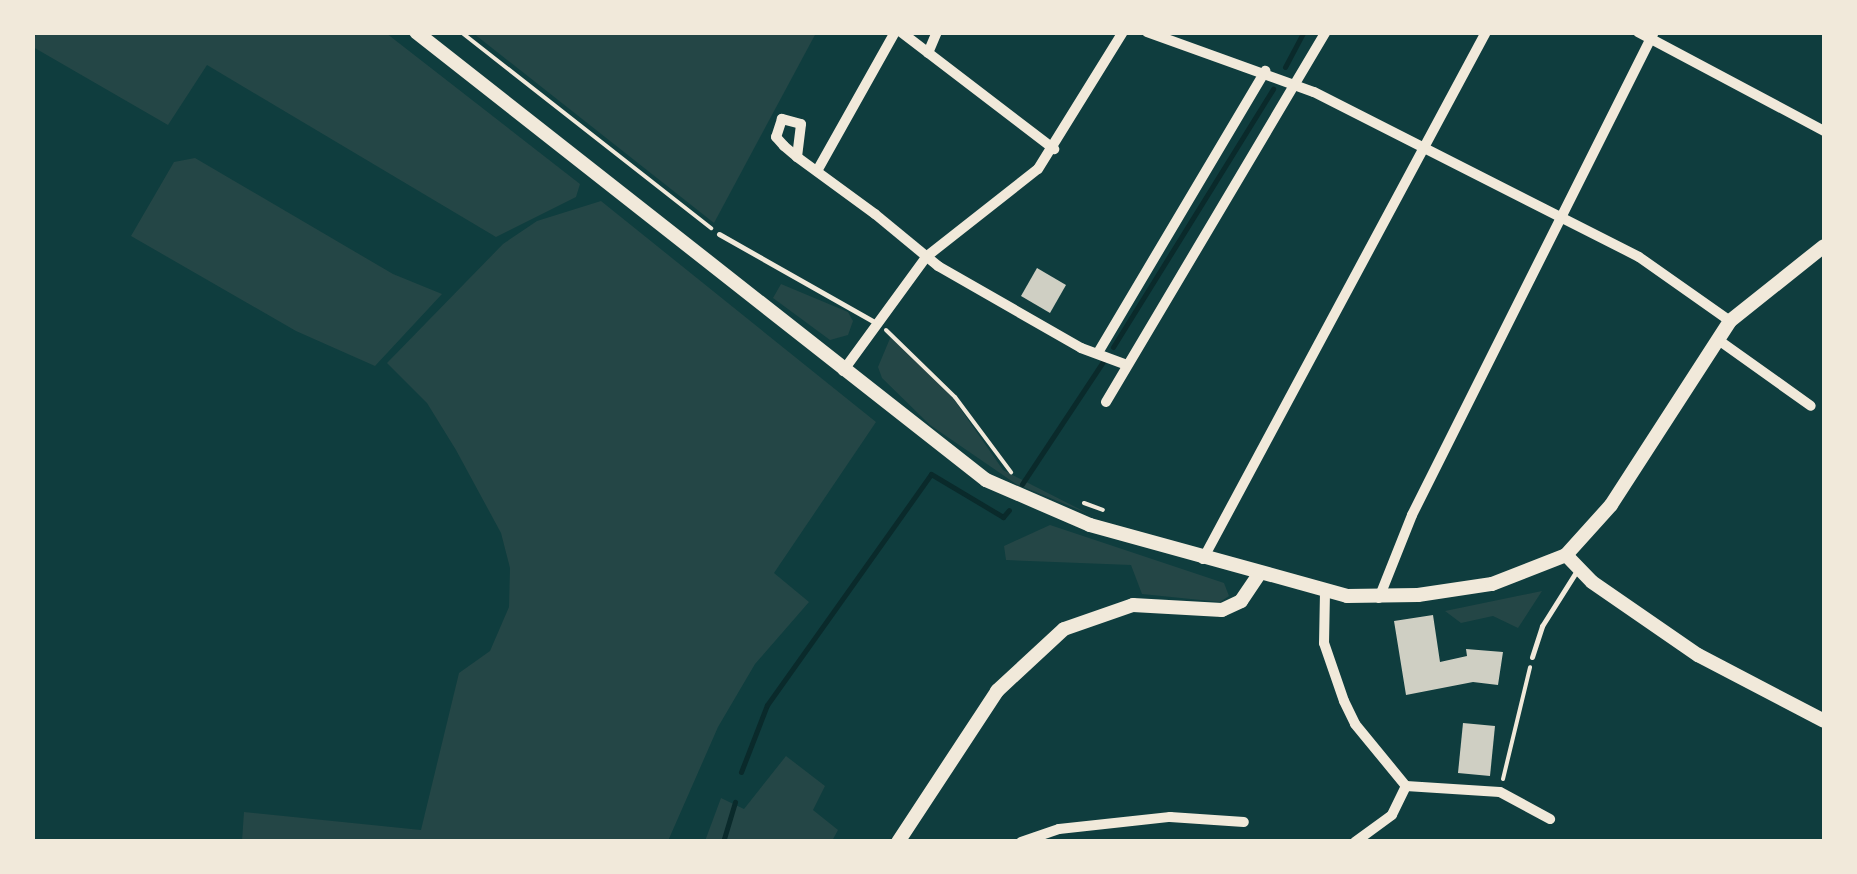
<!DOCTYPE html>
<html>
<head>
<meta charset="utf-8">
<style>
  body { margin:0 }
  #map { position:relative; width:1857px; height:874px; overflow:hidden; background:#0f3d3e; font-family:"DM Sans",sans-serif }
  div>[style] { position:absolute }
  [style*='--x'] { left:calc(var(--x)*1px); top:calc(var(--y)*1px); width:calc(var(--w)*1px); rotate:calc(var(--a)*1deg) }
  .green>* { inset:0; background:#244646 }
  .stream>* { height:5px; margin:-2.5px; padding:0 2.5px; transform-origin:2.5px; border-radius:2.5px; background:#0a2a2b }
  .building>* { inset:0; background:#cfcfc3 }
  .path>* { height:4px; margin:-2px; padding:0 2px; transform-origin:2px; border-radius:2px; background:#f1e9da }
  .service>* { height:5px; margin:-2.5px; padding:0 2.5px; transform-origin:2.5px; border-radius:2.5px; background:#f1e9da }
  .minor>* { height:10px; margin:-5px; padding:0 5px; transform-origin:5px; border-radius:5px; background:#f1e9da }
  .tertiary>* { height:14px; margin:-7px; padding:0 7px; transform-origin:7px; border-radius:7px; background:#f1e9da }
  span { translate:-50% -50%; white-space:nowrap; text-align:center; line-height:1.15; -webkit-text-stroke:8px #f1e9da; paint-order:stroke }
  .frame { position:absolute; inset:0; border:35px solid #f1e9da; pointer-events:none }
</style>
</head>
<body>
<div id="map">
  <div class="green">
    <div style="clip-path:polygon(36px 33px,386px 33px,580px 184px,576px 197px,496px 237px,207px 65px,168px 125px,33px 47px)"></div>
    <div style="clip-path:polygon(473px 33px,816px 33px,714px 223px)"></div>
    <div style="clip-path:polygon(195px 158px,393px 274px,442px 294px,375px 366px,296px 331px,131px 236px,174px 162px)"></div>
    <div style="clip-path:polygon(601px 201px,876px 422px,774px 573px,809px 602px,755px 664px,718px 727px,668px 841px,242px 841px,244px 812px,421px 830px,459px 673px,490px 651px,509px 607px,510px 568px,501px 533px,456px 450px,427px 403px,387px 363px,503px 244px,537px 221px)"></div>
    <div style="clip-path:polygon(781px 284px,848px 312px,853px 321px,848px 335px,830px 340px,773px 298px)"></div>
    <div style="clip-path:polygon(891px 336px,953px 398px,1003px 470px,1089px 514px,1016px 484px,930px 425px,882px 378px,878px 367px)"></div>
    <div style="clip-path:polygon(1050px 525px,1224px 583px,1229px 596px,1220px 602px,1142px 594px,1131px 565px,1006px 560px,1004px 546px)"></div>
    <div style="clip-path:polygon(1542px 591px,1518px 628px,1493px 616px,1461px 623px,1445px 611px)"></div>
    <div style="clip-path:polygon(786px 756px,825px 786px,813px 810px,838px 830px,832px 841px,705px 841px,721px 798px,744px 809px)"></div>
  </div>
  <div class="stream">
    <div style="--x:1285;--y:67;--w:40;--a:-62"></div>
    <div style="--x:1113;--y:347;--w:304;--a:-58.2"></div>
    <div style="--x:1022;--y:484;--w:149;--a:-56.5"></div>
    <div style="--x:741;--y:772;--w:72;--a:-68.8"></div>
    <div style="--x:767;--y:705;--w:283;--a:-54.6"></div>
    <div style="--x:931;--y:474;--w:84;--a:30.8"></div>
    <div style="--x:1003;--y:517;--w:9;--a:-49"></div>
    <div style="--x:723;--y:842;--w:42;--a:-73.3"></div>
  </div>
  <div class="building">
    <div style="clip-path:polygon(1037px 268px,1066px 285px,1050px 313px,1021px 296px)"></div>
    <div style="clip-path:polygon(1433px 615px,1440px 662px,1467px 656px,1466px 649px,1503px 652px,1498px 685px,1473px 682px,1406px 695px,1394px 621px)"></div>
    <div style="clip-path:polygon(1463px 723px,1495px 726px,1490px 776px,1458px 773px)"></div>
  </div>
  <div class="path">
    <div style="--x:461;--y:32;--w:318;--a:38.1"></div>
    <div style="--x:886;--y:330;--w:96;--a:44.2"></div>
    <div style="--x:955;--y:397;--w:94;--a:53.3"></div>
    <div style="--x:1084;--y:503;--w:20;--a:20"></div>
    <div style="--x:1503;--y:779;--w:115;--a:-76.4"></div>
  </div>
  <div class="service">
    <div style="--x:719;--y:234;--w:180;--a:29.5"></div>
    <div style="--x:1532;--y:657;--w:33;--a:-72"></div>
    <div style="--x:1542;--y:626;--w:64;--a:-57.8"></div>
  </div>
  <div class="minor">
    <div style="--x:901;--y:32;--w:193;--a:37.4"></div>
    <div style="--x:1147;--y:32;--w:177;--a:19.8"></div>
    <div style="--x:1314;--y:92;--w:364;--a:26.9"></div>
    <div style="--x:1639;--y:257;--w:111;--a:35.1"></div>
    <div style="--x:1638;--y:32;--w:211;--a:28"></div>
    <div style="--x:928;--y:53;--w:23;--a:-67"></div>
    <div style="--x:797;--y:157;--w:33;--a:-83"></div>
    <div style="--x:801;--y:124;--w:20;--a:-165"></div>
    <div style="--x:782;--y:119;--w:19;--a:108"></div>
    <div style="--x:776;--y:137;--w:12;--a:48"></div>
    <div style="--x:784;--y:146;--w:17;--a:40"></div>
    <div style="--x:797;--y:157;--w:97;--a:36.2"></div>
    <div style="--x:875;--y:214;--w:82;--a:39.5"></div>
    <div style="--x:938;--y:266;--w:165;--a:29.8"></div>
    <div style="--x:1081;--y:348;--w:49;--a:20.3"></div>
    <div style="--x:817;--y:171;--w:159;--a:-60.7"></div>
    <div style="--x:1717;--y:339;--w:115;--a:35.5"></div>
    <div style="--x:1099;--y:351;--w:326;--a:-59.3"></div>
    <div style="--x:843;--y:371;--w:141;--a:-53.9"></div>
    <div style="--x:926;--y:257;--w:142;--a:-38.2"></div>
    <div style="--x:1038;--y:169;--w:161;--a:-58.2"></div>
    <div style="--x:1106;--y:402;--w:430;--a:-59.3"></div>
    <div style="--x:1203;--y:559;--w:598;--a:-61.76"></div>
    <div style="--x:1325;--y:592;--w:51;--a:91.1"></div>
    <div style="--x:1324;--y:643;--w:61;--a:71"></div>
    <div style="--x:1344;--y:701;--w:25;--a:64"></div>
    <div style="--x:1355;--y:724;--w:80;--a:50.6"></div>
    <div style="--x:1406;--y:786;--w:32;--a:116"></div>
    <div style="--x:1392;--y:815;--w:46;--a:143.9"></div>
    <div style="--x:1379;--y:598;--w:89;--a:-68.3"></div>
    <div style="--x:1412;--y:515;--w:540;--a:-63.39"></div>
    <div style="--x:1406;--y:786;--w:94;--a:3.7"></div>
    <div style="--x:1500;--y:792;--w:57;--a:28.4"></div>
    <div style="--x:1021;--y:842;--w:40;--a:-18.9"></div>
    <div style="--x:1059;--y:829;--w:112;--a:-6.2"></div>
    <div style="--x:1170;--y:817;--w:74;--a:3.9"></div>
  </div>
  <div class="tertiary">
    <div style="--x:416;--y:32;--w:725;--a:38.17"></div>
    <div style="--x:986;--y:480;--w:113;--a:23.4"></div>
    <div style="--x:1090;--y:525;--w:267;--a:15.4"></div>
    <div style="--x:1347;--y:596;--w:71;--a:-0.8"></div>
    <div style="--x:1418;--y:595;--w:75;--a:-8.5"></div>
    <div style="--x:1492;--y:584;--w:79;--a:-21.4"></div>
    <div style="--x:1566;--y:555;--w:67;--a:-48"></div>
    <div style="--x:1611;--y:505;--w:219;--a:-57.1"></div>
    <div style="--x:1730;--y:321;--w:120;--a:-38.6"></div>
    <div style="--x:1566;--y:555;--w:37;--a:46"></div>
    <div style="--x:1592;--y:582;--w:129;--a:34.6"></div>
    <div style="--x:1698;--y:655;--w:142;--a:27.6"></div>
    <div style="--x:898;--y:842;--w:181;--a:-56.7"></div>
    <div style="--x:997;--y:691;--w:91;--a:-42.8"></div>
    <div style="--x:1064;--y:629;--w:73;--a:-19.2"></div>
    <div style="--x:1133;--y:605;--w:89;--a:3.2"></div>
    <div style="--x:1222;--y:610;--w:21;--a:-25"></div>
    <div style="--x:1241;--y:601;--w:30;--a:-56"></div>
  </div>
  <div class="frame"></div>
</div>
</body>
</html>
